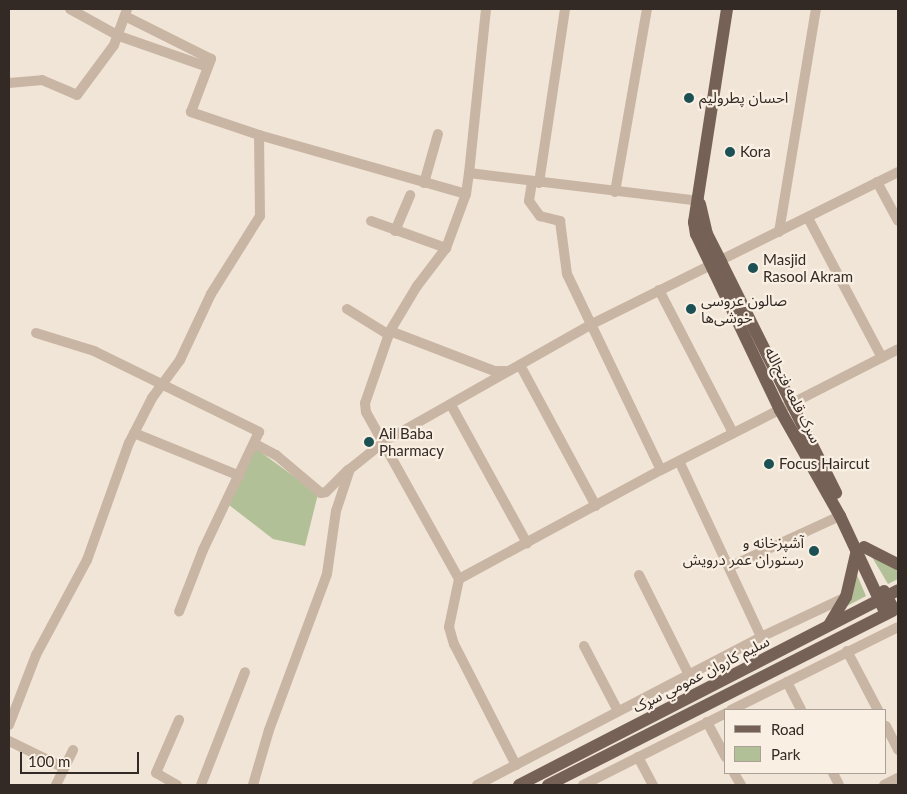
<!DOCTYPE html>
<html>
<head>
<meta charset="utf-8">
<style>
  body { margin:0 }
  #map { position:relative; width:907px; height:794px; overflow:hidden; background:#f1e5d7; font-family:Lato,"Noto Sans Arabic",sans-serif }
  div>[style] { position:absolute }
  [style*='--x'] { left:calc(var(--x)*1px); top:calc(var(--y)*1px); width:calc(var(--w)*1px); rotate:calc(var(--a)*1deg) }
  .green>* { inset:0; background:#b1c097 }
  .minor>* { height:10px; margin:-5px; padding:0 5px; transform-origin:5px; border-radius:5px; background:#c9b5a3 }
  .major>* { height:12px; margin:-6px; padding:0 6px; transform-origin:6px; border-radius:6px; background:#766156 }
  .dots>* { width:14px; height:14px; translate:-50% -50%; box-sizing:border-box; border:2px solid #f9efe3; border-radius:50% }
  span { translate:-50% -50%; white-space:nowrap; text-align:center; line-height:1.15; -webkit-text-stroke:4.5px #f9efe3; paint-order:stroke }
  .poi-label { font-size:15px; color:#342a25 }
  .left { translate:0 -50%; text-align:left }
  .right { translate:-100% -50%; text-align:right }
  .street-label { font-size:15px; color:#342a25 }
  .frame { position:absolute; inset:0; border:10px solid #342a25; pointer-events:none }
  .legend { position:absolute; left:724px; top:709px; width:162px; height:65px; box-sizing:border-box; background:#f9efe3; border:1px solid #aaa097; margin:0; padding:6px 9px; list-style:none; font-size:15px; color:#342a25 }
  .legend li { display:flex; align-items:center; gap:10px; height:25px }
  .legend b { width:25px; border:1px solid #aaa097 }
  .scale { position:absolute; left:20px; top:752px; width:119px; height:22px; box-sizing:border-box; border:2px solid #342a25; border-top:0; padding-left:6px; font-size:15px; line-height:18px; white-space:nowrap; color:#342a25; -webkit-text-stroke:4px #f9efe3; paint-order:stroke }
</style>
</head>
<body>
<div id="map">
  <div class="green">
    <div style="clip-path:polygon(255px 448px,318px 494px,305px 546px,273px 539px,229px 505px)"></div>
    <div style="clip-path:polygon(872px 557px,898px 568px,898px 579px,888px 584px)"></div>
    <div style="clip-path:polygon(857px 575px,866px 596px,847px 606px)"></div>
  </div>
  <div class="minor">
    <div style="--x:70;--y:9;--w:56;--a:28.9"></div>
    <div style="--x:119;--y:36;--w:94;--a:19.2"></div>
    <div style="--x:486;--y:9;--w:165;--a:95.9"></div>
    <div style="--x:469;--y:173;--w:232;--a:6.9"></div>
    <div style="--x:9;--y:83;--w:33;--a:-5"></div>
    <div style="--x:42;--y:80;--w:38;--a:23"></div>
    <div style="--x:77;--y:95;--w:62;--a:-53.5"></div>
    <div style="--x:114;--y:45;--w:38;--a:-70"></div>
    <div style="--x:259;--y:135;--w:215;--a:15.9"></div>
    <div style="--x:466;--y:194;--w:21;--a:-82"></div>
    <div style="--x:532;--y:182;--w:19;--a:99"></div>
    <div style="--x:529;--y:201;--w:19;--a:54"></div>
    <div style="--x:540;--y:216;--w:21;--a:14"></div>
    <div style="--x:560;--y:221;--w:53;--a:82.5"></div>
    <div style="--x:567;--y:274;--w:217;--a:64.4"></div>
    <div style="--x:877;--y:182;--w:44;--a:61.7"></div>
    <div style="--x:424;--y:183;--w:51;--a:-74.1"></div>
    <div style="--x:539;--y:183;--w:176;--a:-81.5"></div>
    <div style="--x:615;--y:192;--w:186;--a:-80.1"></div>
    <div style="--x:466;--y:194;--w:58;--a:110.3"></div>
    <div style="--x:446;--y:248;--w:48;--a:127.3"></div>
    <div style="--x:417;--y:286;--w:52;--a:121"></div>
    <div style="--x:390;--y:331;--w:76;--a:109.1"></div>
    <div style="--x:365;--y:403;--w:9;--a:84"></div>
    <div style="--x:366;--y:412;--w:191;--a:60.9"></div>
    <div style="--x:459;--y:579;--w:49;--a:101.8"></div>
    <div style="--x:449;--y:627;--w:18;--a:74"></div>
    <div style="--x:454;--y:644;--w:136;--a:62.9"></div>
    <div style="--x:808;--y:218;--w:158;--a:62.1"></div>
    <div style="--x:371;--y:221;--w:80;--a:19.8"></div>
    <div style="--x:395;--y:231;--w:39;--a:-67"></div>
    <div style="--x:779;--y:232;--w:226;--a:-80.6"></div>
    <div style="--x:659;--y:290;--w:161;--a:62.6"></div>
    <div style="--x:347;--y:309;--w:49;--a:31.8"></div>
    <div style="--x:390;--y:331;--w:111;--a:21"></div>
    <div style="--x:494;--y:371;--w:12;--a:0"></div>
    <div style="--x:36;--y:333;--w:61;--a:17.2"></div>
    <div style="--x:94;--y:351;--w:184;--a:26.1"></div>
    <div style="--x:259;--y:432;--w:131;--a:115.4"></div>
    <div style="--x:203;--y:550;--w:66;--a:111.2"></div>
    <div style="--x:520;--y:365;--w:160;--a:61.7"></div>
    <div style="--x:451;--y:405;--w:158;--a:61.2"></div>
    <div style="--x:134;--y:433;--w:114;--a:22.1"></div>
    <div style="--x:255;--y:444;--w:24;--a:28"></div>
    <div style="--x:276;--y:455;--w:59;--a:40.2"></div>
    <div style="--x:321;--y:493;--w:5;--a:-11"></div>
    <div style="--x:326;--y:492;--w:31;--a:-45"></div>
    <div style="--x:680;--y:463;--w:192;--a:65"></div>
    <div style="--x:729;--y:567;--w:122;--a:-24.7"></div>
    <div style="--x:639;--y:575;--w:112;--a:63.4"></div>
    <div style="--x:459;--y:579;--w:230;--a:-28.4"></div>
    <div style="--x:661;--y:470;--w:266;--a:-27"></div>
    <div style="--x:584;--y:646;--w:73;--a:62.4"></div>
    <div style="--x:847;--y:651;--w:67;--a:62.3"></div>
    <div style="--x:787;--y:682;--w:31;--a:63"></div>
    <div style="--x:731;--y:710;--w:186;--a:-26.4"></div>
    <div style="--x:707;--y:722;--w:40;--a:62"></div>
    <div style="--x:9;--y:725;--w:75;--a:-68.9"></div>
    <div style="--x:36;--y:655;--w:108;--a:-61.8"></div>
    <div style="--x:87;--y:560;--w:124;--a:-70.3"></div>
    <div style="--x:129;--y:443;--w:51;--a:-62.9"></div>
    <div style="--x:152;--y:398;--w:47;--a:-53.6"></div>
    <div style="--x:180;--y:360;--w:73;--a:-64.8"></div>
    <div style="--x:211;--y:294;--w:92;--a:-57.9"></div>
    <div style="--x:260;--y:216;--w:81;--a:-90.7"></div>
    <div style="--x:259;--y:135;--w:72;--a:-161.3"></div>
    <div style="--x:191;--y:112;--w:57;--a:-69.3"></div>
    <div style="--x:211;--y:59;--w:94;--a:-153.4"></div>
    <div style="--x:886;--y:726;--w:27;--a:63"></div>
    <div style="--x:9;--y:741;--w:61;--a:26.1"></div>
    <div style="--x:638;--y:757;--w:32;--a:62"></div>
    <div style="--x:734;--y:773;--w:14;--a:60"></div>
    <div style="--x:833;--y:773;--w:13;--a:63"></div>
    <div style="--x:56;--y:785;--w:39;--a:-64"></div>
    <div style="--x:177;--y:785;--w:24;--a:-150"></div>
    <div style="--x:156;--y:773;--w:58;--a:-66.5"></div>
    <div style="--x:201;--y:785;--w:121;--a:-68.7"></div>
    <div style="--x:253;--y:785;--w:57;--a:-73.8"></div>
    <div style="--x:269;--y:730;--w:166;--a:-69.6"></div>
    <div style="--x:327;--y:574;--w:64;--a:-81.9"></div>
    <div style="--x:336;--y:511;--w:44;--a:-71.6"></div>
    <div style="--x:350;--y:469;--w:45;--a:-38.7"></div>
    <div style="--x:385;--y:441;--w:236;--a:-29.5"></div>
    <div style="--x:590;--y:325;--w:344;--a:-26.4"></div>
    <div style="--x:477;--y:785;--w:320;--a:-27.5"></div>
    <div style="--x:761;--y:637;--w:94;--a:-25.2"></div>
    <div style="--x:583;--y:785;--w:160;--a:-26.7"></div>
    <div style="--x:884;--y:785;--w:16;--a:-27"></div>
  </div>
  <div class="major">
    <div style="--x:727;--y:9;--w:216;--a:98.8"></div>
    <div style="--x:694;--y:222;--w:12;--a:81"></div>
    <div style="--x:696;--y:234;--w:195;--a:64.5"></div>
    <div style="--x:780;--y:410;--w:122;--a:60.5"></div>
    <div style="--x:840;--y:516;--w:108;--a:64.9"></div>
    <div style="--x:700;--y:204;--w:31;--a:77"></div>
    <div style="--x:707;--y:234;--w:31;--a:63"></div>
    <div style="--x:721;--y:262;--w:258;--a:63.5"></div>
    <div style="--x:864;--y:547;--w:38;--a:27"></div>
    <div style="--x:884;--y:591;--w:21;--a:62"></div>
    <div style="--x:829;--y:625;--w:33;--a:-59"></div>
    <div style="--x:846;--y:597;--w:44;--a:-76.9"></div>
    <div style="--x:519;--y:785;--w:426;--a:-27.2"></div>
    <div style="--x:548;--y:785;--w:386;--a:-26.8"></div>
  </div>
  <div class="dots">
    <div style="left:689px;top:98px;background:#1b5055"></div>
    <div style="left:730px;top:152px;background:#1b5055"></div>
    <div style="left:753px;top:268px;background:#1b5055"></div>
    <div style="left:691px;top:309px;background:#1b5055"></div>
    <div style="left:369px;top:442px;background:#1b5055"></div>
    <div style="left:769px;top:464px;background:#1b5055"></div>
    <div style="left:814px;top:551px;background:#1b5055"></div>
  </div>
  <div class="poi-label">
    <span class="left" style="left:699px;top:98px">احسان پطرولیم</span>
    <span class="left" style="left:740px;top:152px">Kora</span>
    <span class="left" style="left:763px;top:268px">Masjid<br>Rasool Akram</span>
    <span class="left" style="left:701px;top:309px">صالون عروسی<br>خوشی‌ها</span>
    <span class="left" style="left:379px;top:442px">Ail Baba<br>Pharmacy</span>
    <span class="left" style="left:779px;top:464px">Focus Haircut</span>
    <span class="right" style="left:804px;top:551px">آشپزخانه و<br>رستوران عمر درویش</span>
  </div>
  <div class="street-label">
    <span style="left:793px;top:395px;rotate:63deg">سرک قلعه فتح‌الله</span>
    <span style="left:701px;top:674px;rotate:-27deg">سلیم کاروان عمومي سړک</span>
  </div>
  <div class="frame"></div>
  <ul class="legend">
  <li><b style="height:6px;background:#766156"></b>Road</li>
  <li><b style="height:14px;background:#b1c097"></b>Park</li>
  </ul>
  <div class="scale">100 m</div>
</div>
</body>
</html>
